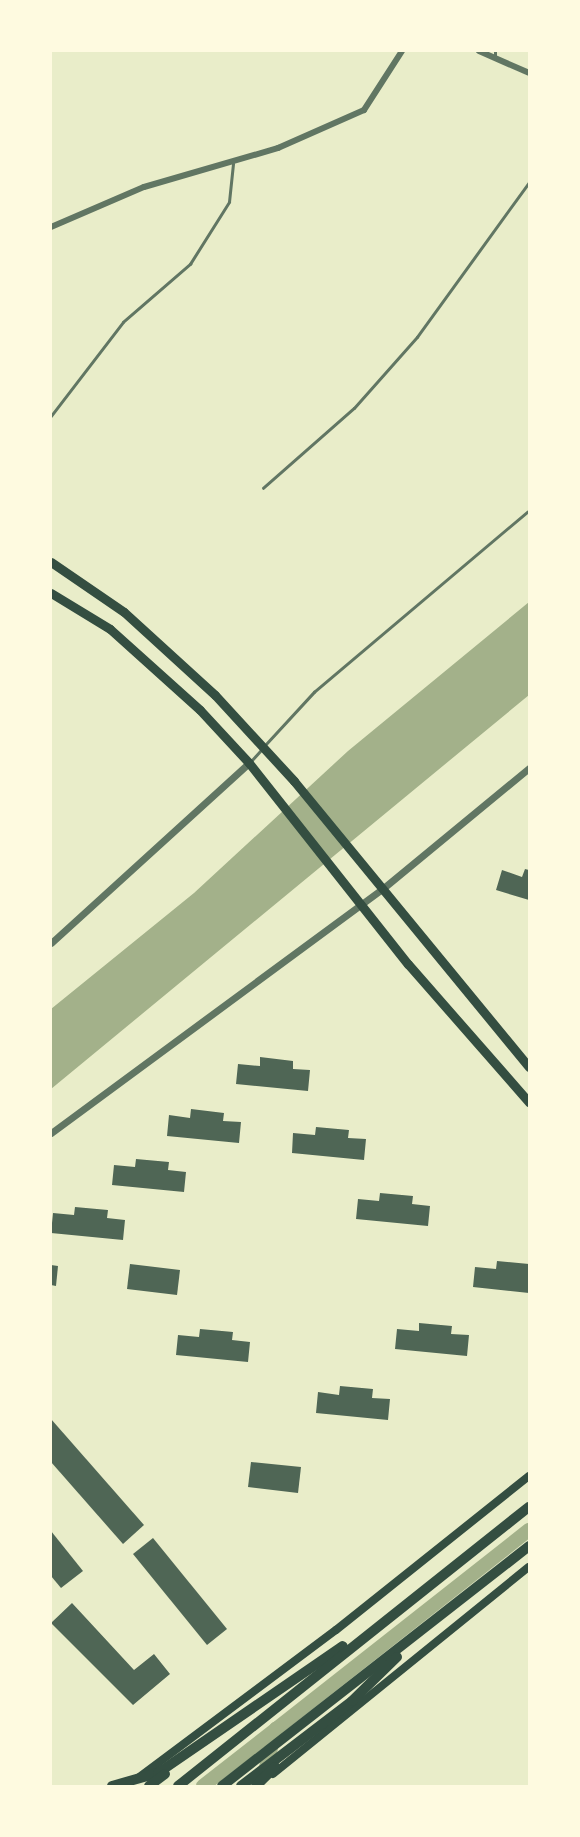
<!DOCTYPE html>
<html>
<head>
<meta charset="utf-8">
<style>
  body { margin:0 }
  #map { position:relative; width:580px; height:1837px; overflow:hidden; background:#e9edc9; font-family:Literata,serif }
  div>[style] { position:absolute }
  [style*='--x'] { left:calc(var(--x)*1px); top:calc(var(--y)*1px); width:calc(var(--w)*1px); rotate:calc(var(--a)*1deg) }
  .water>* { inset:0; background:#a3b18a }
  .canal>* { height:14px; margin:-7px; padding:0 7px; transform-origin:7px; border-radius:7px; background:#a3b18a }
  .building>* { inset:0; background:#4f6655 }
  .service>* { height:2.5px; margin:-1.25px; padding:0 1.25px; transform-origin:1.25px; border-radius:1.25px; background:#617663 }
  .minor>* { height:6px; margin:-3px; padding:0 3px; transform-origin:3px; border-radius:3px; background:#617663 }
  .tertiary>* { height:7px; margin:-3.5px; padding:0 3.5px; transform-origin:3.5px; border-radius:3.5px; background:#617663 }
  .secondary>* { height:8px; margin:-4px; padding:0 4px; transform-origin:4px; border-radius:4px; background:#344e41 }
  .primary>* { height:9px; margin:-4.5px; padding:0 4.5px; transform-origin:4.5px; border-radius:4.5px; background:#344e41 }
  .trunk>* { height:10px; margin:-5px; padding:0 5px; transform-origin:5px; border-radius:5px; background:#344e41 }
  span { translate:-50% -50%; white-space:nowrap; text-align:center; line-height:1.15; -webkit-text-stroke:7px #fefae0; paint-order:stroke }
  .frame { position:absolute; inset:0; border:52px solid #fefae0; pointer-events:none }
</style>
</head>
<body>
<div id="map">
  <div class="water">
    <div style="clip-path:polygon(529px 602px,529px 695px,51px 1089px,51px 1009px,194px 893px,348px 751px)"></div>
  </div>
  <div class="canal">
    <div style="--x:264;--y:1775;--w:48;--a:-75.4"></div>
    <div style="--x:276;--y:1729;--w:322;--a:-38.2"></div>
    <div style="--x:203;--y:1786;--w:93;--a:-38"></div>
  </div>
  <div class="building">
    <div style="clip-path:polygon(525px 869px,529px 870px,529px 900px,496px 890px,502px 870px,522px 877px)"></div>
    <div style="clip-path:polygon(260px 1057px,293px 1061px,293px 1069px,310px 1070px,308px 1091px,236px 1084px,238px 1064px,260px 1066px)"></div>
    <div style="clip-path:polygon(191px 1109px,224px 1113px,223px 1121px,241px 1122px,239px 1143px,167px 1136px,169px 1115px,190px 1118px)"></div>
    <div style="clip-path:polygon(316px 1127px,349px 1130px,348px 1138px,366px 1139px,364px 1160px,292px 1153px,293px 1133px,315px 1135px)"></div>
    <div style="clip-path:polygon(136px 1159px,169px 1162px,168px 1170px,186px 1172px,184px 1192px,112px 1185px,114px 1165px,135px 1167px)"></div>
    <div style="clip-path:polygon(380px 1193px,413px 1196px,412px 1204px,430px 1206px,428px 1226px,356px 1219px,358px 1199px,379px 1201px)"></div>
    <div style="clip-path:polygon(75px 1207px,108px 1210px,107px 1218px,125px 1220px,123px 1240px,51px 1233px,53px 1213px,74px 1215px)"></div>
    <div style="clip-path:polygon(497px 1261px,529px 1264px,529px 1293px,473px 1287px,475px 1267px,496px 1269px)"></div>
    <div style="clip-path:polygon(130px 1264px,180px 1270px,177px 1295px,127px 1289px)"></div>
    <div style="clip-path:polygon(51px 1265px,58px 1266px,56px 1286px,51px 1285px)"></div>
    <div style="clip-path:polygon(419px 1323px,452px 1326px,451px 1334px,469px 1335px,467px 1356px,395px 1349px,397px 1329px,419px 1331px)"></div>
    <div style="clip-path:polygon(200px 1329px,233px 1332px,232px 1340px,250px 1342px,248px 1362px,176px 1355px,178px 1335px,199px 1337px)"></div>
    <div style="clip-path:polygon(340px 1386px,373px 1389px,372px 1398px,390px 1399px,388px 1420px,316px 1413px,318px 1392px,339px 1395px)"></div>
    <div style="clip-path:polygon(51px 1419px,144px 1525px,123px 1544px,51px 1462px)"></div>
    <div style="clip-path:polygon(251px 1462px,301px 1467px,298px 1493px,248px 1487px)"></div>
    <div style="clip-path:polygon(51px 1531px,83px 1571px,61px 1588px,51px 1576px)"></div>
    <div style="clip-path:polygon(153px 1538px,227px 1629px,207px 1645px,133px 1554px)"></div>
    <div style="clip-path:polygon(72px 1603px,134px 1670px,154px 1654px,170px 1674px,133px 1705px,51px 1623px)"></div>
  </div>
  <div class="service">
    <div style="--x:495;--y:58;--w:7;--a:-90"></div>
    <div style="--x:51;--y:416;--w:118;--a:-52.5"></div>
    <div style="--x:123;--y:322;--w:89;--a:-40.9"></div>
    <div style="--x:190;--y:264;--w:73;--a:-57.8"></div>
    <div style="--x:229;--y:202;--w:38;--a:-84"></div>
    <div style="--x:263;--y:488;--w:121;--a:-41.3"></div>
    <div style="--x:354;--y:408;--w:95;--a:-48.4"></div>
    <div style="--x:417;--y:337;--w:191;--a:-54.1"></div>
    <div style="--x:266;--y:744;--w:71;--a:-47.3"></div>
    <div style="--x:314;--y:692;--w:279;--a:-40.2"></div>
    <div style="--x:252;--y:760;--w:15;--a:-48"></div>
  </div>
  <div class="minor">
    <div style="--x:479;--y:51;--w:55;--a:23.7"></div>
    <div style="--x:51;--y:227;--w:101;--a:-23.3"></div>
    <div style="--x:144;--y:187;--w:140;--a:-16.2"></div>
    <div style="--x:278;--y:148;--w:94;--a:-23.8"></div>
    <div style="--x:364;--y:110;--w:70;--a:-57.2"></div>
  </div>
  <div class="tertiary">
    <div style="--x:51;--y:943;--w:268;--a:-42.3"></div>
    <div style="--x:51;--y:1133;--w:410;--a:-36.4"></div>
    <div style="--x:381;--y:890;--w:192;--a:-39.5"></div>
  </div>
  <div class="secondary">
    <div style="--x:273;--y:1774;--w:329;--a:-39"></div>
    <div style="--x:138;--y:1778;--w:247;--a:-36.8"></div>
    <div style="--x:336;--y:1630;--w:247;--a:-38.6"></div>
  </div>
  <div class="primary">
    <div style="--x:51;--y:562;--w:88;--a:34.4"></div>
    <div style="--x:124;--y:612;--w:123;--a:42.4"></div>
    <div style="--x:215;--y:695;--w:117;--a:47.4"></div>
    <div style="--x:294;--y:781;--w:370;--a:50.6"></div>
    <div style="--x:51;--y:593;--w:69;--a:31.4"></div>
    <div style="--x:110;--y:629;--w:121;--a:42"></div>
    <div style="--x:200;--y:710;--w:72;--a:47.2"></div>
    <div style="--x:249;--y:763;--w:256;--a:51.7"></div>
    <div style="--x:408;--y:964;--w:184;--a:48.8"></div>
  </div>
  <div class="trunk">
    <div style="--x:112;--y:1786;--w:48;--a:-15.8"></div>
    <div style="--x:158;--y:1773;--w:224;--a:-34.5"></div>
    <div style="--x:149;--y:1786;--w:20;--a:-37"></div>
    <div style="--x:178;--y:1786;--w:448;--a:-38.5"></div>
    <div style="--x:222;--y:1786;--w:390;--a:-38"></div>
    <div style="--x:241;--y:1786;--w:140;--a:-37.4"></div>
    <div style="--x:352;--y:1701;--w:63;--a:-44.4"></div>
    <div style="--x:256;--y:1786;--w:27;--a:-45"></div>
  </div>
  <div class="frame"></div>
</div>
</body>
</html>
